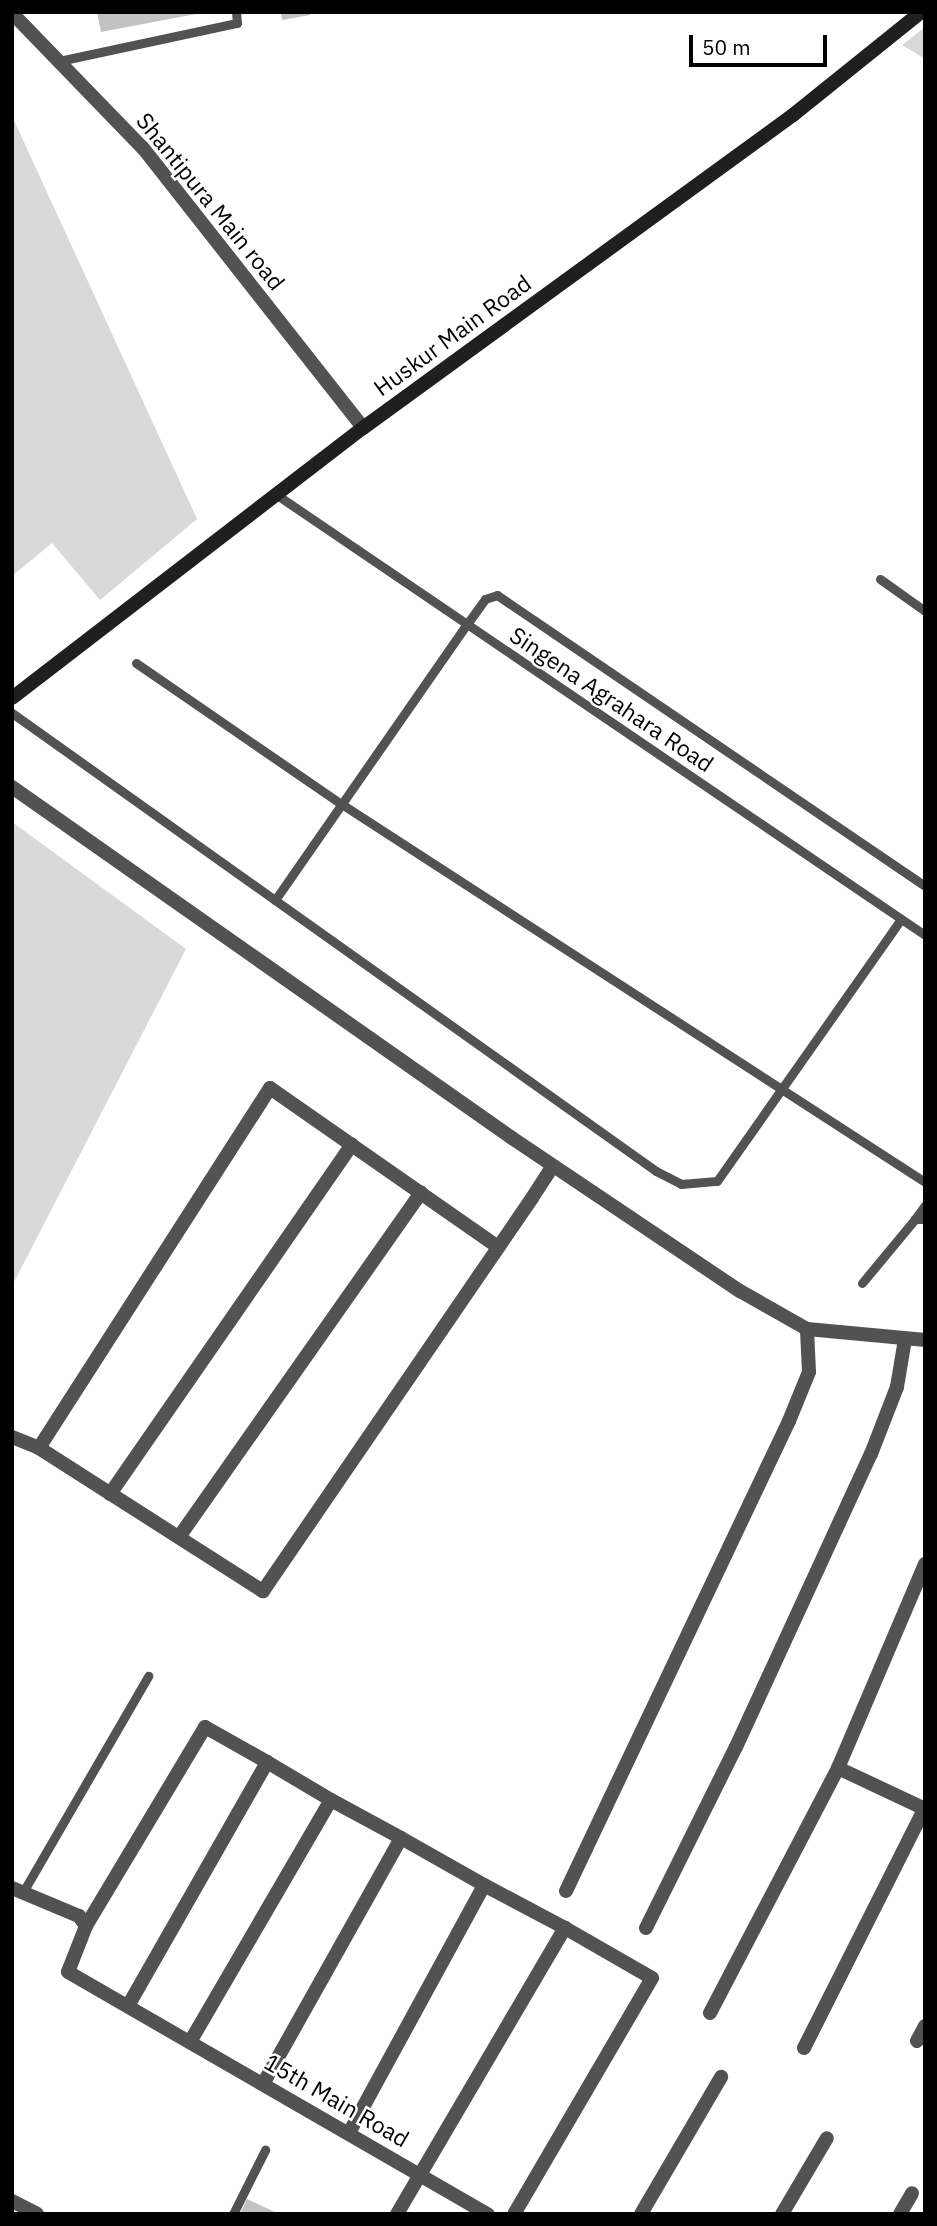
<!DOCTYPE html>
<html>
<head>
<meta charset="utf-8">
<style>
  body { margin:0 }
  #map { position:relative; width:937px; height:2226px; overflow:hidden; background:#fff; font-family:"IBM Plex Sans",sans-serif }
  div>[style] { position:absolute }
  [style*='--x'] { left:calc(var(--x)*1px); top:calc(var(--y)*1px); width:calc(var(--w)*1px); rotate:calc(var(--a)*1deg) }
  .green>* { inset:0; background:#d9d9d9 }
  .building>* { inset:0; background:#c2c2c2 }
  .service>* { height:9px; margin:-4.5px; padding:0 4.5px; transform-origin:4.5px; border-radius:4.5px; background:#525252 }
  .minor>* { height:14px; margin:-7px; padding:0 7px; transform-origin:7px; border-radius:7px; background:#525252 }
  .tertiary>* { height:14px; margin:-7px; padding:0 7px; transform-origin:7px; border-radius:7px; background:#525252 }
  .secondary>* { height:14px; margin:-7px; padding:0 7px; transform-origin:7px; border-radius:7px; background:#1f1f1f }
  span { translate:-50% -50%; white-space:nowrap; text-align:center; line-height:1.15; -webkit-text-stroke:5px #fff; paint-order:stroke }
  .street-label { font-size:23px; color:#000 }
  .frame { position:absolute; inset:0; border:14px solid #000; pointer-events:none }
  .scale { position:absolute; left:689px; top:35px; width:138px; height:32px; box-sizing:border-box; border:4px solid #000; border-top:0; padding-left:9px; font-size:21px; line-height:24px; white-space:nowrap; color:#000; -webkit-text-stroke:5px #fff; paint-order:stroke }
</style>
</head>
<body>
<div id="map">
  <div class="green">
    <div style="clip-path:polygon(925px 27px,925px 59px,902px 45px)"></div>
    <div style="clip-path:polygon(12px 116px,197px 519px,100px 600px,52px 543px,12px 576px)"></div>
    <div style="clip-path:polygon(12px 822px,186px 949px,12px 1286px)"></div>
  </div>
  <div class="building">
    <div style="clip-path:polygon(97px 12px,196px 12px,196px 14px,101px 32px)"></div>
    <div style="clip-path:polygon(281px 12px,309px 12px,310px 15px,282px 20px)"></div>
    <div style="clip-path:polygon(247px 2199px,279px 2214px,240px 2214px)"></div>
  </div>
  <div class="service">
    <div style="--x:59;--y:61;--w:182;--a:-12.1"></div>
    <div style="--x:237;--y:23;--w:11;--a:-95"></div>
    <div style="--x:277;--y:495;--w:783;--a:34.18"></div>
    <div style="--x:880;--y:579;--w:55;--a:35.4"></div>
    <div style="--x:136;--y:663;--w:247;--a:34.5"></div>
    <div style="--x:340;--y:803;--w:697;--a:32.94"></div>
    <div style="--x:12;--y:713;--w:790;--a:35.42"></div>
    <div style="--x:656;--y:1171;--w:28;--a:27"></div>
    <div style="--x:681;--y:1184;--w:36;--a:-5"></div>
    <div style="--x:717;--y:1181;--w:320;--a:-54.9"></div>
    <div style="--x:275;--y:900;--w:336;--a:-55.2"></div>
    <div style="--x:467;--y:624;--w:31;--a:-54"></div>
    <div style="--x:485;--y:599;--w:13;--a:-18"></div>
    <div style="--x:497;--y:595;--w:518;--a:34.21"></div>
    <div style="--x:915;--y:1219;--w:17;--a:-54"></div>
    <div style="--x:862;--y:1283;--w:83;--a:-50.4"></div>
    <div style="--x:915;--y:1219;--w:10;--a:0"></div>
    <div style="--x:23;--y:1892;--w:250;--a:-59.9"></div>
    <div style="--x:233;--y:2214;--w:72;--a:-63.4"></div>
  </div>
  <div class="minor">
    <div style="--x:498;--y:1247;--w:278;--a:-145.1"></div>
    <div style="--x:270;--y:1088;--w:428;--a:122.7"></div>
    <div style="--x:39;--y:1448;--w:266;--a:32.6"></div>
    <div style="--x:263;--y:1591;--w:476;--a:-55.6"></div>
    <div style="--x:532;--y:1198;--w:38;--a:-57"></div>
    <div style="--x:12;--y:1437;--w:29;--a:22"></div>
    <div style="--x:110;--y:1494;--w:425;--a:-55.3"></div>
    <div style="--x:179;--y:1537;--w:421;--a:-54.9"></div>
    <div style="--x:838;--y:1768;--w:96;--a:25.2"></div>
    <div style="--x:12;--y:1888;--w:73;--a:22.7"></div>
    <div style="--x:79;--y:1916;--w:12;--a:55"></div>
    <div style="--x:86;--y:1926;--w:49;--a:111.4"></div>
    <div style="--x:68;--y:1972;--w:485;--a:30"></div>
    <div style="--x:566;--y:1891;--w:520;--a:-64.62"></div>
    <div style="--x:789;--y:1421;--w:53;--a:-67.8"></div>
    <div style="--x:809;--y:1372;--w:43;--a:-92.7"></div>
    <div style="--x:86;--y:1926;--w:232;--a:-59.1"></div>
    <div style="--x:205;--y:1727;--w:71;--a:29.4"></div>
    <div style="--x:646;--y:1928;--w:202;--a:-63.6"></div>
    <div style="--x:736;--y:1747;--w:323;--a:-65.3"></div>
    <div style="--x:871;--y:1454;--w:72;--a:-68.8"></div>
    <div style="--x:897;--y:1387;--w:49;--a:-80.5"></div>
    <div style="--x:128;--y:2006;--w:281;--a:-60.3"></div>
    <div style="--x:267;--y:1762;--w:74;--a:30.7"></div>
    <div style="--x:710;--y:2013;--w:276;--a:-62.4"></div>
    <div style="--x:838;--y:1768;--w:222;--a:-66.9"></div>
    <div style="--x:917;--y:2041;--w:17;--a:-62"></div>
    <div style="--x:190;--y:2042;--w:280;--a:-59.8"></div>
    <div style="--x:331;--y:1800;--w:80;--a:28.5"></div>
    <div style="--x:804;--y:2048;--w:270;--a:-63.3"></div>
    <div style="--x:263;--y:2084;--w:282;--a:-60.7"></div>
    <div style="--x:401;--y:1838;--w:95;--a:29.5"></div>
    <div style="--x:349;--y:2133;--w:282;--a:-61.4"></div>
    <div style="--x:484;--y:1885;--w:92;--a:28"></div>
    <div style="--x:12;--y:2201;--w:28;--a:27"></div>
    <div style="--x:397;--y:2214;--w:332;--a:-59.6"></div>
    <div style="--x:565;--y:1928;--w:100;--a:29.9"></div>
    <div style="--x:652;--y:1978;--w:273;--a:120.3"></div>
    <div style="--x:641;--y:2214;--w:159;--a:-59.7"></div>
    <div style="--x:782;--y:2214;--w:88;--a:-59.4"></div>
    <div style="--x:900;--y:2214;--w:24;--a:-60"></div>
  </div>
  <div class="tertiary">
    <div style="--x:12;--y:13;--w:188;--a:45.9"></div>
    <div style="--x:143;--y:148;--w:356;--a:51.8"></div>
    <div style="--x:12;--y:787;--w:611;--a:35.07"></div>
    <div style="--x:512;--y:1138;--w:275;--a:33.9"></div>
    <div style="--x:740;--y:1291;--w:77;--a:29.6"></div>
    <div style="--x:807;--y:1329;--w:119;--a:5.3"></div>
  </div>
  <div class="secondary">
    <div style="--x:12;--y:698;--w:443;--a:-37.6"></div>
    <div style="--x:363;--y:428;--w:532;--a:-36.05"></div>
    <div style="--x:793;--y:115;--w:164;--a:-38.8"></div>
  </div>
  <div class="street-label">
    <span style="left:211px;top:201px;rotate:51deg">Shantipura Main road</span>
    <span style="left:452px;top:335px;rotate:-36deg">Huskur Main Road</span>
    <span style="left:612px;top:699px;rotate:34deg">Singena Agrahara Road</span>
    <span style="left:337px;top:2100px;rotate:30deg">15th Main Road</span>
  </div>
  <div class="frame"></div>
  <div class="scale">50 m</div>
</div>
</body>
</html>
